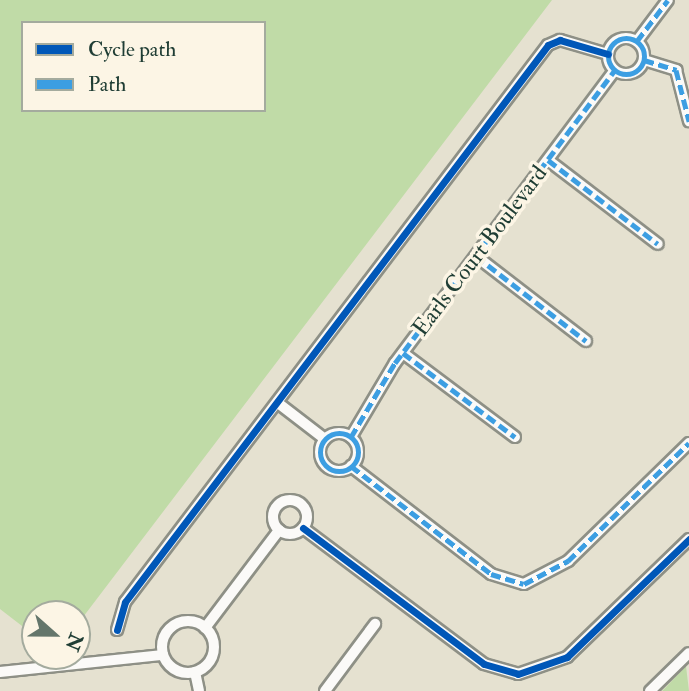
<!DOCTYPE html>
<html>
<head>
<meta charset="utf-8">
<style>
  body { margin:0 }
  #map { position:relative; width:689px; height:691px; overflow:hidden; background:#e5e1d0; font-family:"IM FELL Double Pica",serif }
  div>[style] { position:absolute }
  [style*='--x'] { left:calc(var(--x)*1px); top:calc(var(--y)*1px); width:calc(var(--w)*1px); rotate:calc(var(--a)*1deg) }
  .green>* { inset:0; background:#c0dba7 }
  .roads { filter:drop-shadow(2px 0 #8e9086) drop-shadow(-2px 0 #8e9086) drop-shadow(0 2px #8e9086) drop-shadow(0 -2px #8e9086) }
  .minor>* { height:10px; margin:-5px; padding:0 5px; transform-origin:5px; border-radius:5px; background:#fbfaf8 }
  .minor>.ring { margin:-5px; padding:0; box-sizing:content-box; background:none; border:10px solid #fbfaf8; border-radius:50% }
  .quiet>* { height:5px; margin-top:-2.5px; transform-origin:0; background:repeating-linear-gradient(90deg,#3c9ee2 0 10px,transparent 0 15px) }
  .quiet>.ring { margin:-2.5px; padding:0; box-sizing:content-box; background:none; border:5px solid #3c9ee2; border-radius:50% }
  .cycleway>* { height:7px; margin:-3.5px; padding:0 3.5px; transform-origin:3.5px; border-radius:3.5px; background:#0057b8 }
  span { translate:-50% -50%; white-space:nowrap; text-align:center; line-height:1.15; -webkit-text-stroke:7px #fcf5e5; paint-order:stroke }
  .street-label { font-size:23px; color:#1f3d34 }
  .legend { position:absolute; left:21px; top:21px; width:245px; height:91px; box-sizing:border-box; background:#fcf5e5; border:2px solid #a4ab9e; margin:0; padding:9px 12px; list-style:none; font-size:21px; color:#1f3d34 }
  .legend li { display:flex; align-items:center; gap:14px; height:35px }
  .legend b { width:35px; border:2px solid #a4ab9e }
  .north { position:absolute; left:21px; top:600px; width:70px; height:70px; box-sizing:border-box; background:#fcf5e5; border:2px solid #a4ab9e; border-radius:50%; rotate:111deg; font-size:19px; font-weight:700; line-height:28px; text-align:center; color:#1f3d34 }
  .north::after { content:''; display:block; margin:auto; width:24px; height:32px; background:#64766b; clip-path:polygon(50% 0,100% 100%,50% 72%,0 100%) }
</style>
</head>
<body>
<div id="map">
  <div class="green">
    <div style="clip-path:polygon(evenodd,0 0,552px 0,77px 625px,77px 614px,35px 614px,35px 636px,0 609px,0 0,23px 23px,264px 23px,264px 110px,23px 110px,23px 23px)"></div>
    <div style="clip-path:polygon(686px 666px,689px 691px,662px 691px,667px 686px)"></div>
  </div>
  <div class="roads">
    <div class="minor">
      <div class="ring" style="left:608px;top:38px;width:26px;height:26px"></div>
      <div style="--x:637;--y:41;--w:51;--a:-52.9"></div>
      <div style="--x:644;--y:60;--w:34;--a:17"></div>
      <div style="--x:676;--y:70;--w:53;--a:75.7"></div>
      <div style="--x:548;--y:160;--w:138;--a:37.4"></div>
      <div style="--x:476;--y:256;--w:139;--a:37.7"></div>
      <div style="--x:403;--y:353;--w:140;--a:36.9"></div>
      <div style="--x:278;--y:403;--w:59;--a:37.5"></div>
      <div class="ring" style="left:320px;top:433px;width:28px;height:28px"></div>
      <div style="--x:351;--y:437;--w:86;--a:-59.3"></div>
      <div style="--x:395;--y:363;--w:366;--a:-53.1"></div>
      <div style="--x:351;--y:466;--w:177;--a:37.6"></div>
      <div style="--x:491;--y:574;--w:34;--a:17"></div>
      <div style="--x:524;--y:584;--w:50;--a:-27.6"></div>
      <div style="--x:568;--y:561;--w:169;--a:-44.3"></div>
      <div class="ring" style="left:273px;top:500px;width:24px;height:24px"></div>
      <div style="--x:303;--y:528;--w:226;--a:36.9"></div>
      <div style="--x:484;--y:664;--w:35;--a:16"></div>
      <div style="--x:518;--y:674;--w:52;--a:-19.1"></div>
      <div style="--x:567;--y:657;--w:170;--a:-44"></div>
      <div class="ring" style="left:162px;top:621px;width:42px;height:42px"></div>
      <div style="--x:205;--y:628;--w:123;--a:-52.9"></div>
      <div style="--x:117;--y:630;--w:29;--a:-74"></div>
      <div style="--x:125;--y:602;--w:699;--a:-52.79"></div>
      <div style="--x:548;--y:45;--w:13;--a:-23"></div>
      <div style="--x:560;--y:40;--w:50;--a:16.3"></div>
      <div style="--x:0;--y:672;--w:164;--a:-6"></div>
      <div style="--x:195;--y:672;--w:19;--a:78"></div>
      <div style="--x:325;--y:691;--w:84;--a:-53.3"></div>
      <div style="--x:650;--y:691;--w:54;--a:-44.3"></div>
    </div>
  </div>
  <div class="quiet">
    <div class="ring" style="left:608px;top:38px;width:31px;height:31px"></div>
    <div style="--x:637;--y:41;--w:51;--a:-52.9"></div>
    <div style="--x:644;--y:60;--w:34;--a:17"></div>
    <div style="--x:676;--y:70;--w:53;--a:75.7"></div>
    <div style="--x:548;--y:160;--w:138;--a:37.4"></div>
    <div style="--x:476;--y:256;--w:139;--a:37.7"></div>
    <div style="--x:403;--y:353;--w:140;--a:36.9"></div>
    <div class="ring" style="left:320px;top:433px;width:33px;height:33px"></div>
    <div style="--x:351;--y:437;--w:86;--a:-59.3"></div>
    <div style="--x:395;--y:363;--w:366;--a:-53.1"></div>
    <div style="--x:351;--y:466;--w:177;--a:37.6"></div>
    <div style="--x:491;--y:574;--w:34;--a:17"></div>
    <div style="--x:524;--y:584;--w:50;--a:-27.6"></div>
    <div style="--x:568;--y:561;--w:169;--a:-44.3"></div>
  </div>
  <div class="cycleway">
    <div style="--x:303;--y:528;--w:226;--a:36.9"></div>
    <div style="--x:484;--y:664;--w:35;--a:16"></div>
    <div style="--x:518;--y:674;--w:52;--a:-19.1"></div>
    <div style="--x:567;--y:657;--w:170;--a:-44"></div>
    <div style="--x:117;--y:630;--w:29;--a:-74"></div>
    <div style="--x:125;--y:602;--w:699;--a:-52.79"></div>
    <div style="--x:548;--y:45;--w:13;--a:-23"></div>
    <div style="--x:560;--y:40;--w:50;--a:16.3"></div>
  </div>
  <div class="street-label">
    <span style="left:480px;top:251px;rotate:-53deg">Earls Court Boulevard</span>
  </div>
  <ul class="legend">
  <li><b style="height:9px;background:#0057b8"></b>Cycle path</li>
  <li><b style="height:9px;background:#3c9ee2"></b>Path</li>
  </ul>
  <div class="north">N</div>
</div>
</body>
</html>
